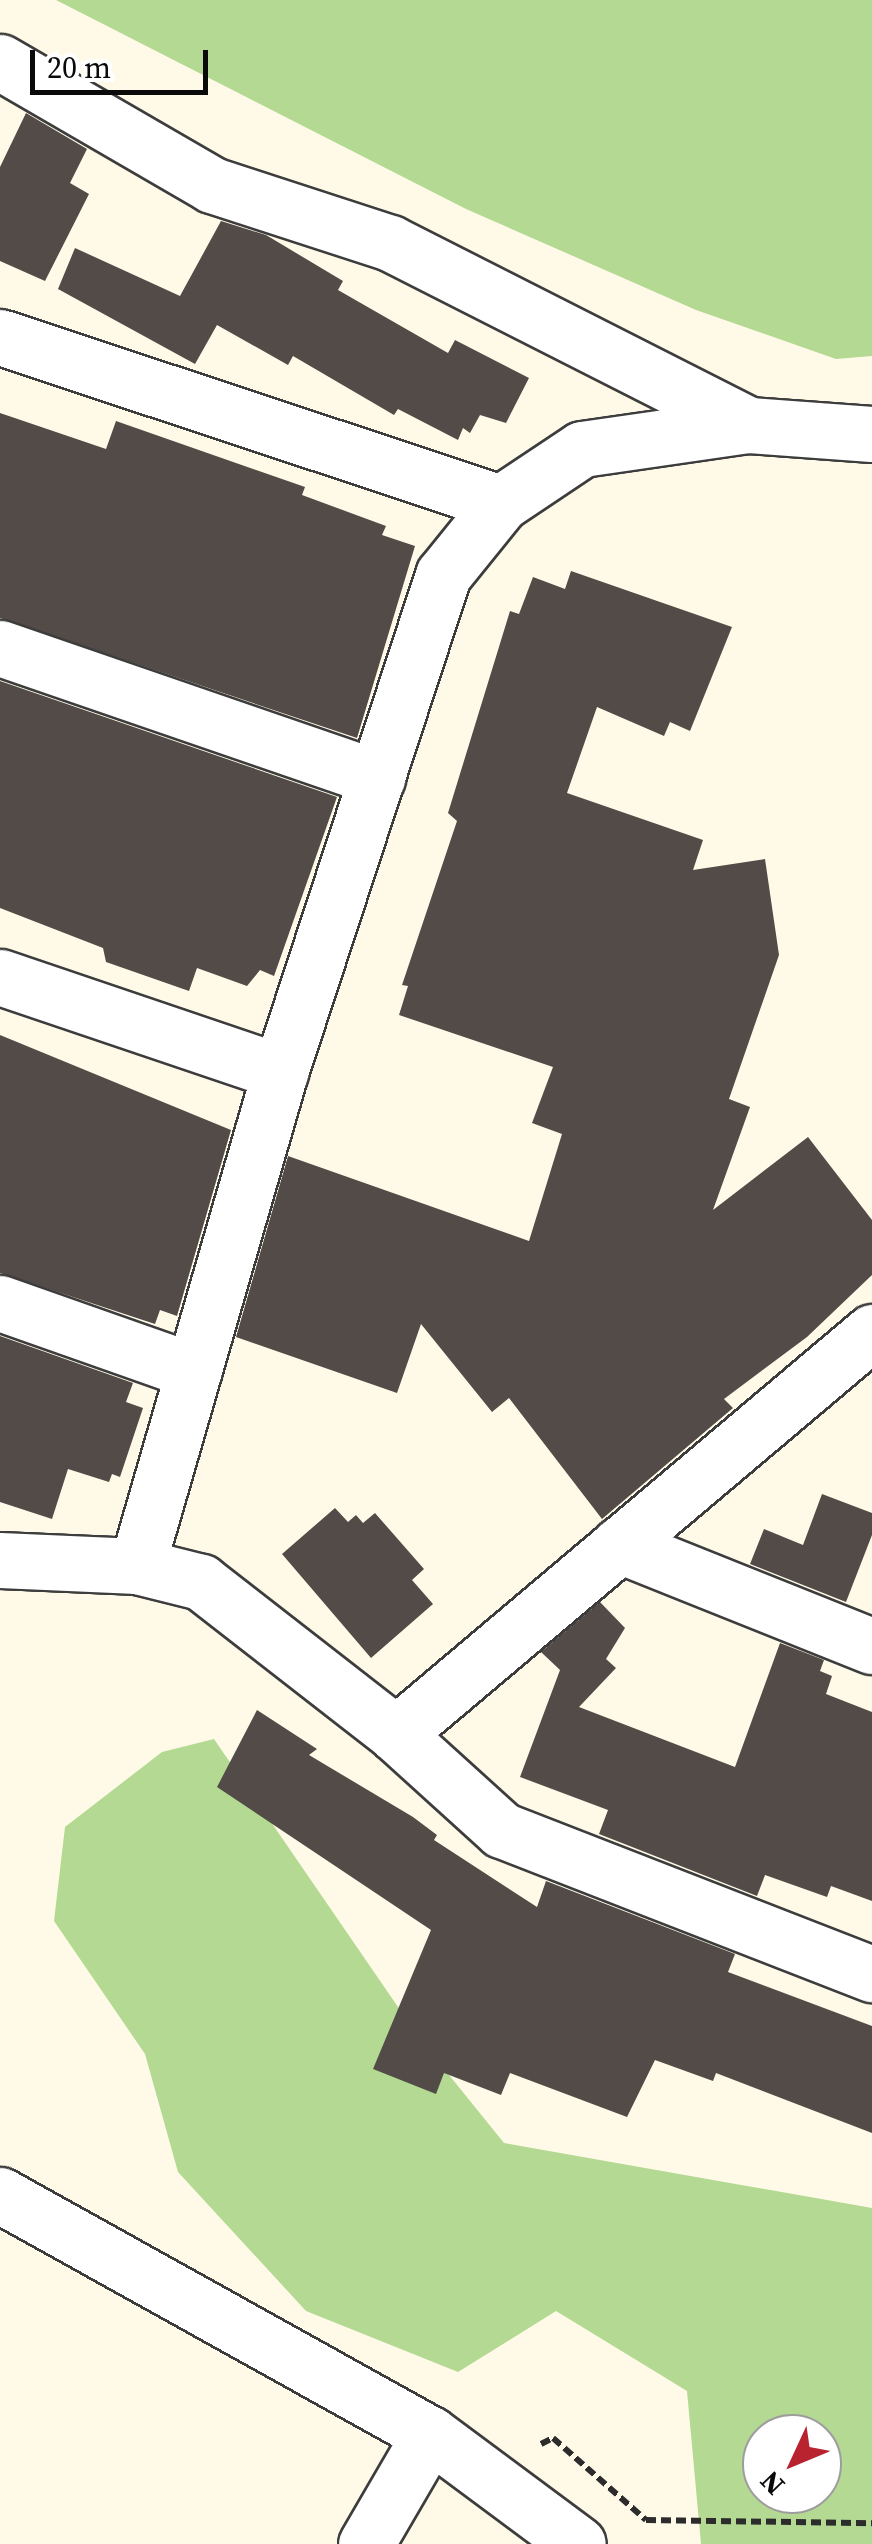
<!DOCTYPE html>
<html>
<head>
<meta charset="utf-8">
<style>
  body { margin:0 }
  #map { position:relative; width:872px; height:2544px; overflow:hidden; background:#fffae8; font-family:"Source Serif 4",serif }
  div>[style] { position:absolute }
  [style*='--x'] { left:calc(var(--x)*1px); top:calc(var(--y)*1px); width:calc(var(--w)*1px); rotate:calc(var(--a)*1deg) }
  .forest>* { inset:0; background:#b4d992 }
  .building>* { inset:0; background:#534b47 }
  .path>* { height:6px; margin-top:-3px; transform-origin:0; background:repeating-linear-gradient(90deg,#2c2c2c 0 10px,transparent 0 15px) }
  .roads { filter:drop-shadow(2px 0 #3d3d3d) drop-shadow(-2px 0 #3d3d3d) drop-shadow(0 2px #3d3d3d) drop-shadow(0 -2px #3d3d3d) }
  .street>* { height:55px; margin:-27.5px; padding:0 27.5px; transform-origin:27.5px; border-radius:27.5px; background:#fff }
  span { translate:-50% -50%; white-space:nowrap; text-align:center; line-height:1.15; -webkit-text-stroke:10px #fff; paint-order:stroke }
  .north { position:absolute; left:742px; top:2414px; width:100px; height:100px; box-sizing:border-box; background:#fff; border:2px solid #9d9d9d; border-radius:50%; rotate:226deg; font-size:28px; font-weight:700; line-height:40px; text-align:center; color:#0a0a0a }
  .north::after { content:''; display:block; margin:auto; width:35px; height:45px; background:#b9232f; clip-path:polygon(50% 0,100% 100%,50% 72%,0 100%) }
  .scale { position:absolute; left:30px; top:50px; width:178px; height:45px; box-sizing:border-box; border:5px solid #0a0a0a; border-top:0; padding-left:12px; font-size:30px; line-height:35px; white-space:nowrap; color:#0a0a0a; -webkit-text-stroke:8px #fff; paint-order:stroke }
</style>
</head>
<body>
<div id="map">
  <div class="forest">
    <div style="clip-path:polygon(56px 0,872px 0,872px 356px,836px 359px,696px 310px,466px 209px)"></div>
    <div style="clip-path:polygon(evenodd,214px 1739px,420px 2039px,504px 2143px,872px 2208px,872px 2544px,701px 2544px,687px 2391px,556px 2311px,458px 2372px,306px 2311px,178px 2172px,145px 2054px,54px 1921px,65px 1827px,162px 1752px,214px 1739px,762px 2434px,822px 2434px,822px 2494px,762px 2494px,762px 2434px)"></div>
  </div>
  <div class="building">
    <div style="clip-path:polygon(26px 113px,87px 149px,70px 183px,89px 194px,45px 281px,0 261px,0 167px)"></div>
    <div style="clip-path:polygon(221px 221px,266px 235px,343px 281px,338px 290px,448px 353px,455px 340px,529px 378px,506px 423px,480px 415px,470px 433px,463px 428px,458px 440px,398px 409px,394px 415px,293px 356px,288px 365px,217px 325px,195px 364px,58px 289px,75px 248px,180px 296px)"></div>
    <div style="clip-path:polygon(0 413px,106px 449px,116px 421px,305px 487px,302px 495px,386px 526px,382px 535px,415px 546px,357px 738px,0 618px)"></div>
    <div style="clip-path:polygon(571px 571px,732px 627px,690px 731px,670px 722px,664px 736px,597px 707px,567px 793px,703px 840px,693px 870px,765px 859px,779px 955px,729px 1099px,750px 1107px,713px 1210px,808px 1137px,872px 1220px,872px 1275px,807px 1337px,724px 1399px,733px 1408px,602px 1519px,509px 1398px,492px 1412px,421px 1324px,397px 1393px,236px 1337px,288px 1156px,529px 1241px,562px 1134px,532px 1123px,553px 1067px,399px 1015px,408px 986px,402px 985px,457px 821px,448px 813px,510px 611px,519px 614px,533px 577px,565px 589px)"></div>
    <div style="clip-path:polygon(0 681px,337px 797px,274px 976px,260px 970px,247px 986px,197px 968px,189px 991px,106px 962px,103px 948px,0 908px)"></div>
    <div style="clip-path:polygon(0 1035px,231px 1130px,177px 1316px,160px 1310px,155px 1324px,0 1273px)"></div>
    <div style="clip-path:polygon(0 1336px,133px 1383px,126px 1402px,143px 1408px,120px 1477px,112px 1474px,109px 1482px,68px 1469px,52px 1519px,0 1502px)"></div>
    <div style="clip-path:polygon(822px 1494px,872px 1513px,872px 1535px,846px 1602px,750px 1564px,764px 1529px,803px 1545px)"></div>
    <div style="clip-path:polygon(335px 1508px,348px 1522px,356px 1515px,363px 1523px,375px 1513px,424px 1569px,412px 1580px,433px 1604px,371px 1658px,282px 1554px)"></div>
    <div style="clip-path:polygon(600px 1602px,625px 1628px,606px 1659px,616px 1668px,579px 1707px,735px 1767px,780px 1643px,824px 1660px,820px 1671px,832px 1676px,826px 1694px,872px 1712px,872px 1901px,831px 1886px,827px 1897px,765px 1875px,757px 1896px,599px 1834px,608px 1810px,520px 1777px,560px 1670px,541px 1652px)"></div>
    <div style="clip-path:polygon(257px 1710px,317px 1749px,309px 1755px,413px 1817px,437px 1835px,434px 1840px,537px 1907px,546px 1881px,735px 1954px,728px 1972px,872px 2026px,872px 2133px,716px 2073px,713px 2081px,655px 2060px,627px 2117px,510px 2073px,501px 2095px,444px 2073px,436px 2094px,373px 2069px,431px 1930px,217px 1787px)"></div>
  </div>
  <div class="path">
    <div style="--x:541;--y:2444;--w:13;--a:-27"></div>
    <div style="--x:553;--y:2438;--w:124;--a:41.4"></div>
    <div style="--x:646;--y:2520;--w:226;--a:0.8"></div>
  </div>
  <div class="roads">
    <div class="street">
      <div style="--x:0;--y:62;--w:245;--a:30.1"></div>
      <div style="--x:212;--y:185;--w:187;--a:18"></div>
      <div style="--x:390;--y:243;--w:402;--a:26.9"></div>
      <div style="--x:0;--y:337;--w:528;--a:18.33"></div>
      <div style="--x:0;--y:648;--w:399;--a:19"></div>
      <div style="--x:0;--y:977;--w:296;--a:18.7"></div>
      <div style="--x:0;--y:1303;--w:205;--a:19.4"></div>
      <div style="--x:619;--y:1545;--w:272;--a:21.8"></div>
      <div style="--x:0;--y:1560;--w:137;--a:2.5"></div>
      <div style="--x:137;--y:1566;--w:66;--a:14"></div>
      <div style="--x:201;--y:1582;--w:247;--a:37.9"></div>
      <div style="--x:396;--y:1734;--w:143;--a:42.2"></div>
      <div style="--x:502;--y:1830;--w:397;--a:21.3"></div>
      <div style="--x:137;--y:1566;--w:514;--a:-73.86"></div>
      <div style="--x:280;--y:1072;--w:523;--a:-71.84"></div>
      <div style="--x:443;--y:575;--w:92;--a:-51.1"></div>
      <div style="--x:501;--y:503;--w:97;--a:-33.7"></div>
      <div style="--x:582;--y:449;--w:169;--a:-8.2"></div>
      <div style="--x:749;--y:425;--w:123;--a:4.2"></div>
      <div style="--x:396;--y:1734;--w:623;--a:-40.18"></div>
      <div style="--x:0;--y:2195;--w:492;--a:29.1"></div>
      <div style="--x:430;--y:2434;--w:184;--a:36.6"></div>
      <div style="--x:366;--y:2544;--w:127;--a:-59.8"></div>
    </div>
  </div>
  <div class="north">N</div>
  <div class="scale">20 m</div>
</div>
</body>
</html>
